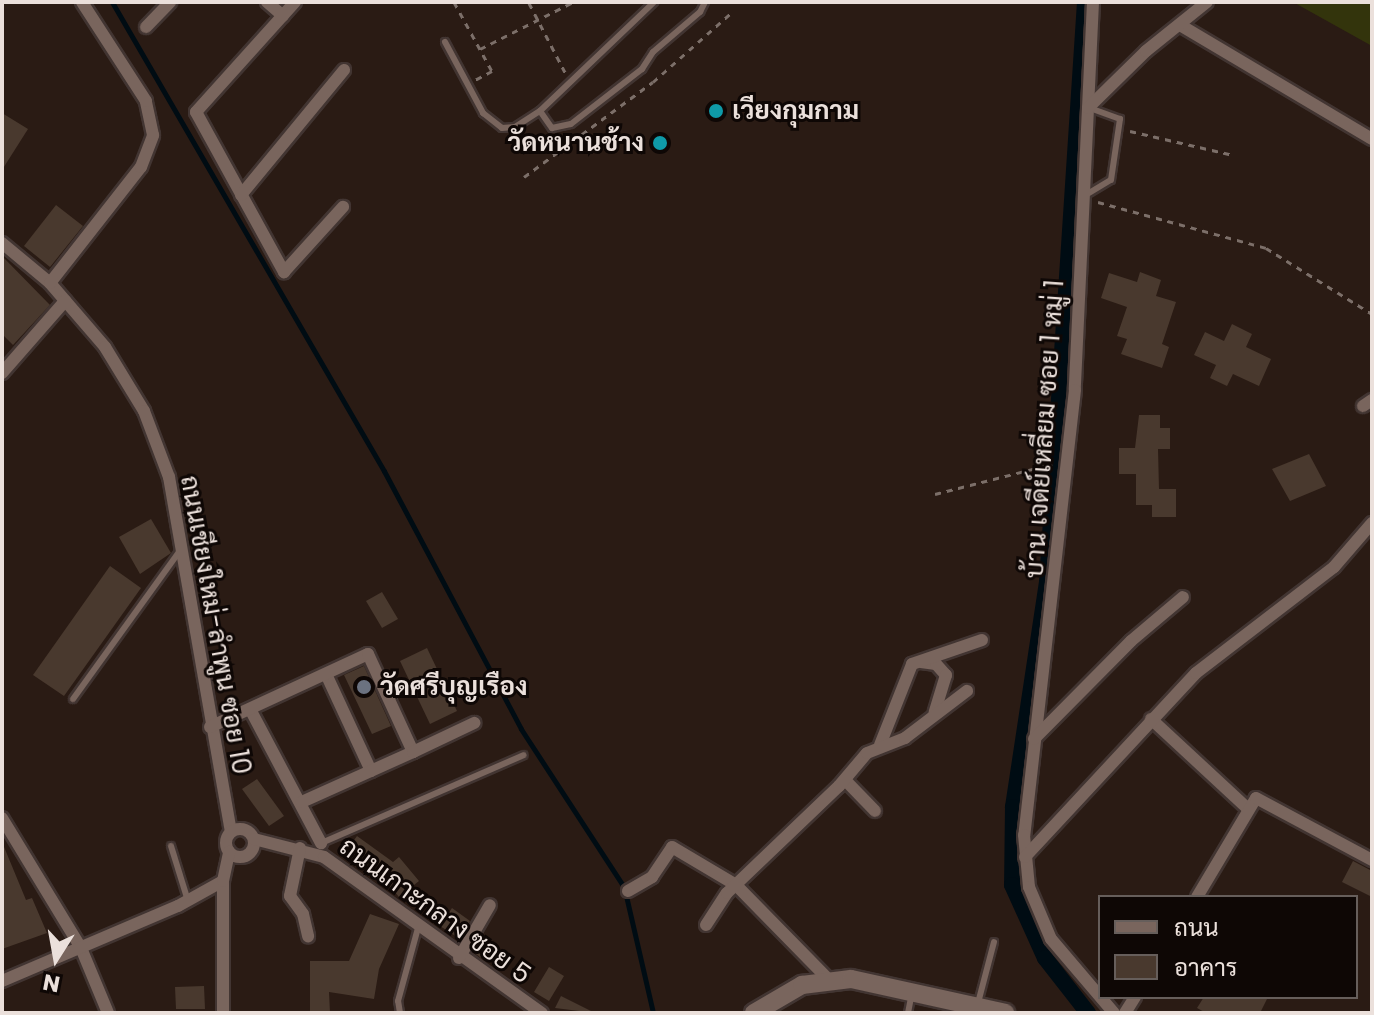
<!DOCTYPE html>
<html>
<head>
<meta charset="utf-8">
<style>
  body { margin:0 }
  #map { position:relative; width:1374px; height:1015px; overflow:hidden; background:#2a1b14; font-family:Poppins,Sarabun,sans-serif }
  div>[style] { position:absolute }
  [style*='--x'] { left:calc(var(--x)*1px); top:calc(var(--y)*1px); width:calc(var(--w)*1px); rotate:calc(var(--a)*1deg) }
  .green>* { inset:0; background:#33340c }
  .stream>* { height:5px; margin:-2.5px; padding:0 2.5px; transform-origin:2.5px; border-radius:2.5px; background:#000c13 }
  .canal>* { height:16px; margin:-8px; padding:0 8px; transform-origin:8px; border-radius:8px; background:#000c13 }
  .building>* { inset:0; background:#49392e }
  .path>* { height:3px; margin-top:-1.5px; transform-origin:0; background:repeating-linear-gradient(90deg,#7c6f69 0 6px,transparent 0 12px) }
  .roads { filter:drop-shadow(2px 0 #423532) drop-shadow(-2px 0 #423532) drop-shadow(0 2px #423532) drop-shadow(0 -2px #423532) }
  .lane>* { height:6px; margin:-3px; padding:0 3px; transform-origin:3px; border-radius:3px; background:#79655d }
  .street>* { height:12px; margin:-6px; padding:0 6px; transform-origin:6px; border-radius:6px; background:#79655d }
  .street>.ring { margin:-6px; padding:0; box-sizing:content-box; background:none; border:12px solid #79655d; border-radius:50% }
  .secondary>* { height:18px; margin:-9px; padding:0 9px; transform-origin:9px; border-radius:9px; background:#79655d }
  .dots>* { width:22px; height:22px; translate:-50% -50%; box-sizing:border-box; border:4px solid #0e0705; border-radius:50% }
  span { translate:-50% -50%; white-space:nowrap; text-align:center; line-height:1.15; -webkit-text-stroke:6px #0e0705; paint-order:stroke }
  .poi-label { font-size:26px; color:#ebe0db; font-weight:700 }
  .left { translate:0 -50%; text-align:left }
  .right { translate:-100% -50%; text-align:right }
  .street-label { font-size:26px; color:#ebe0db }
  .frame { position:absolute; inset:0; border:4px solid #ebe0db; pointer-events:none }
  .legend { position:absolute; left:1098px; top:895px; width:260px; height:104px; box-sizing:border-box; background:#0e0705; border:2px solid #665e5b; margin:0; padding:10px 14px; list-style:none; font-size:24px; color:#ebe0db }
  .legend li { display:flex; align-items:center; gap:16px; height:40px }
  .legend b { width:40px; border:2px solid #665e5b }
  .north { position:absolute; left:16px; top:919px; width:80px; height:80px; -webkit-text-stroke:6px #0e0705; paint-order:stroke; rotate:191deg; font-size:22px; font-weight:700; line-height:32px; text-align:center; color:#ebe0db }
  .north::after { content:''; display:block; margin:auto; width:28px; height:36px; background:#ebe0db; clip-path:polygon(50% 0,100% 100%,50% 72%,0 100%) }
</style>
</head>
<body>
<div id="map">
  <div class="green">
    <div style="clip-path:polygon(1293px 2px,1372px 2px,1372px 46px)"></div>
  </div>
  <div class="stream">
    <div style="--x:112;--y:2;--w:542;--a:59.89"></div>
    <div style="--x:384;--y:471;--w:292;--a:62"></div>
    <div style="--x:521;--y:729;--w:189;--a:56.9"></div>
    <div style="--x:624;--y:887;--w:129;--a:77"></div>
  </div>
  <div class="canal">
    <div style="--x:1085;--y:2;--w:581;--a:93.75"></div>
    <div style="--x:1047;--y:582;--w:228;--a:98.6"></div>
    <div style="--x:1013;--y:807;--w:78;--a:90.7"></div>
    <div style="--x:1012;--y:885;--w:80;--a:65.7"></div>
    <div style="--x:1045;--y:958;--w:70;--a:52"></div>
  </div>
  <div class="building">
    <div style="clip-path:polygon(2px 113px,28px 129px,2px 170px)"></div>
    <div style="clip-path:polygon(56px 205px,83px 226px,50px 267px,24px 246px)"></div>
    <div style="clip-path:polygon(2px 256px,50px 305px,13px 345px,2px 334px)"></div>
    <div style="clip-path:polygon(1140px 272px,1161px 280px,1156px 296px,1176px 302px,1162px 344px,1169px 347px,1162px 368px,1121px 354px,1127px 339px,1117px 336px,1127px 307px,1101px 298px,1109px 273px,1137px 282px)"></div>
    <div style="clip-path:polygon(1232px 324px,1252px 334px,1246px 347px,1271px 359px,1259px 386px,1233px 374px,1227px 386px,1210px 378px,1216px 365px,1194px 355px,1205px 332px,1224px 341px)"></div>
    <div style="clip-path:polygon(1139px 415px,1160px 415px,1160px 428px,1170px 428px,1170px 449px,1158px 449px,1159px 489px,1176px 489px,1176px 517px,1152px 517px,1152px 505px,1136px 505px,1136px 474px,1119px 474px,1119px 448px,1135px 448px)"></div>
    <div style="clip-path:polygon(1309px 454px,1326px 486px,1290px 501px,1272px 469px)"></div>
    <div style="clip-path:polygon(151px 519px,171px 553px,140px 574px,119px 537px)"></div>
    <div style="clip-path:polygon(110px 566px,141px 588px,64px 696px,33px 675px)"></div>
    <div style="clip-path:polygon(382px 592px,398px 619px,382px 628px,366px 601px)"></div>
    <div style="clip-path:polygon(427px 648px,457px 711px,430px 724px,400px 661px)"></div>
    <div style="clip-path:polygon(364px 666px,391px 726px,372px 734px,344px 675px)"></div>
    <div style="clip-path:polygon(257px 779px,284px 816px,269px 826px,242px 789px)"></div>
    <div style="clip-path:polygon(357px 836px,393px 862px,399px 857px,419px 881px,399px 897px,371px 864px,367px 871px,344px 854px)"></div>
    <div style="clip-path:polygon(2px 842px,26px 900px,32px 898px,47px 933px,2px 949px)"></div>
    <div style="clip-path:polygon(1353px 861px,1372px 871px,1372px 897px,1342px 882px)"></div>
    <div style="clip-path:polygon(452px 908px,470px 921px,460px 939px,440px 926px)"></div>
    <div style="clip-path:polygon(370px 914px,399px 924px,379px 969px,374px 999px,329px 992px,330px 1013px,310px 1013px,310px 961px,349px 961px)"></div>
    <div style="clip-path:polygon(482px 937px,494px 945px,484px 960px,473px 952px)"></div>
    <div style="clip-path:polygon(549px 967px,564px 976px,549px 1001px,534px 992px)"></div>
    <div style="clip-path:polygon(204px 986px,205px 1009px,176px 1009px,175px 987px)"></div>
    <div style="clip-path:polygon(561px 996px,595px 1013px,555px 1008px)"></div>
    <div style="clip-path:polygon(1204px 997px,1268px 997px,1260px 1013px,1206px 1013px,1197px 1008px)"></div>
  </div>
  <div class="path">
    <div style="--x:454;--y:2;--w:79;--a:61.2"></div>
    <div style="--x:492;--y:71;--w:19;--a:152"></div>
    <div style="--x:529;--y:3;--w:80;--a:62.5"></div>
    <div style="--x:480;--y:49;--w:104;--a:-26.8"></div>
    <div style="--x:1130;--y:131;--w:106;--a:13.1"></div>
    <div style="--x:524;--y:177;--w:160;--a:-36.4"></div>
    <div style="--x:653;--y:82;--w:104;--a:-41.5"></div>
    <div style="--x:1098;--y:202;--w:174;--a:15.3"></div>
    <div style="--x:1266;--y:248;--w:125;--a:31.9"></div>
    <div style="--x:935;--y:494;--w:121;--a:-14.4"></div>
  </div>
  <div class="roads">
    <div class="lane">
      <div style="--x:445;--y:42;--w:81;--a:61.8"></div>
      <div style="--x:483;--y:113;--w:24;--a:38"></div>
      <div style="--x:502;--y:128;--w:13;--a:-4"></div>
      <div style="--x:515;--y:127;--w:30;--a:-33"></div>
      <div style="--x:540;--y:111;--w:158;--a:-43.7"></div>
      <div style="--x:540;--y:111;--w:21;--a:55"></div>
      <div style="--x:552;--y:128;--w:19;--a:-12"></div>
      <div style="--x:571;--y:124;--w:90;--a:-37.8"></div>
      <div style="--x:642;--y:69;--w:20;--a:-57"></div>
      <div style="--x:653;--y:52;--w:62;--a:-40.4"></div>
      <div style="--x:700;--y:12;--w:11;--a:-63"></div>
      <div style="--x:1084;--y:196;--w:31;--a:-31"></div>
      <div style="--x:1111;--y:180;--w:62;--a:-81.6"></div>
      <div style="--x:1120;--y:119;--w:33;--a:-160"></div>
      <div style="--x:73;--y:699;--w:185;--a:-54.2"></div>
      <div style="--x:319;--y:844;--w:223;--a:-23.5"></div>
      <div style="--x:171;--y:846;--w:58;--a:72.8"></div>
      <div style="--x:978;--y:1003;--w:63;--a:-75.3"></div>
      <div style="--x:400;--y:1013;--w:12;--a:-99"></div>
      <div style="--x:398;--y:1001;--w:76;--a:-74.7"></div>
      <div style="--x:908;--y:1013;--w:16;--a:-79"></div>
    </div>
    <div class="street">
      <div style="--x:267;--y:2;--w:21;--a:41"></div>
      <div style="--x:295;--y:2;--w:148;--a:132"></div>
      <div style="--x:196;--y:112;--w:183;--a:61.2"></div>
      <div style="--x:284;--y:272;--w:88;--a:-47.8"></div>
      <div style="--x:1093;--y:2;--w:388;--a:92.7"></div>
      <div style="--x:1075;--y:390;--w:448;--a:96.5"></div>
      <div style="--x:1024;--y:835;--w:52;--a:84.5"></div>
      <div style="--x:1029;--y:887;--w:56;--a:67.1"></div>
      <div style="--x:1051;--y:939;--w:97;--a:49.6"></div>
      <div style="--x:1180;--y:25;--w:223;--a:30.7"></div>
      <div style="--x:146;--y:27;--w:35;--a:-46"></div>
      <div style="--x:1088;--y:108;--w:81;--a:-44.5"></div>
      <div style="--x:1146;--y:51;--w:78;--a:-38.8"></div>
      <div style="--x:241;--y:195;--w:162;--a:-50.5"></div>
      <div style="--x:2;--y:243;--w:62;--a:39.8"></div>
      <div style="--x:50;--y:283;--w:84;--a:49.3"></div>
      <div style="--x:105;--y:347;--w:75;--a:58.6"></div>
      <div style="--x:144;--y:411;--w:71;--a:69.3"></div>
      <div style="--x:169;--y:477;--w:360;--a:80.1"></div>
      <div style="--x:50;--y:283;--w:147;--a:-51.9"></div>
      <div style="--x:141;--y:167;--w:34;--a:-69"></div>
      <div style="--x:153;--y:135;--w:35;--a:-102"></div>
      <div style="--x:146;--y:101;--w:118;--a:-122.9"></div>
      <div style="--x:2;--y:373;--w:96;--a:-48.8"></div>
      <div style="--x:1363;--y:406;--w:11;--a:-34"></div>
      <div style="--x:921;--y:662;--w:15;--a:8"></div>
      <div style="--x:936;--y:664;--w:15;--a:48"></div>
      <div style="--x:946;--y:675;--w:39;--a:107"></div>
      <div style="--x:326;--y:674;--w:107;--a:65.1"></div>
      <div style="--x:250;--y:709;--w:152;--a:62.1"></div>
      <div style="--x:1151;--y:719;--w:131;--a:42.8"></div>
      <div style="--x:210;--y:727;--w:174;--a:-24.8"></div>
      <div style="--x:368;--y:654;--w:108;--a:65.3"></div>
      <div style="--x:413;--y:752;--w:122;--a:155.8"></div>
      <div style="--x:1034;--y:739;--w:138;--a:-45.3"></div>
      <div style="--x:1131;--y:641;--w:68;--a:-40.2"></div>
      <div style="--x:880;--y:745;--w:87;--a:-68.4"></div>
      <div style="--x:912;--y:664;--w:74;--a:-18.9"></div>
      <div style="--x:413;--y:752;--w:68;--a:-25.4"></div>
      <div style="--x:845;--y:780;--w:43;--a:45.9"></div>
      <div style="--x:2;--y:818;--w:152;--a:58.7"></div>
      <div style="--x:81;--y:948;--w:70;--a:67.4"></div>
      <div class="ring" style="left:226px;top:829px;width:16px;height:16px"></div>
      <div style="--x:254;--y:839;--w:72;--a:14.4"></div>
      <div style="--x:324;--y:857;--w:268;--a:35.6"></div>
      <div style="--x:300;--y:848;--w:49;--a:101.8"></div>
      <div style="--x:290;--y:896;--w:22;--a:54"></div>
      <div style="--x:303;--y:914;--w:23;--a:77"></div>
      <div style="--x:1025;--y:857;--w:251;--a:-47.1"></div>
      <div style="--x:1196;--y:673;--w:174;--a:-37.5"></div>
      <div style="--x:1334;--y:567;--w:58;--a:-49.2"></div>
      <div style="--x:628;--y:891;--w:28;--a:-30"></div>
      <div style="--x:652;--y:877;--w:36;--a:-56"></div>
      <div style="--x:672;--y:847;--w:74;--a:30.7"></div>
      <div style="--x:736;--y:885;--w:132;--a:45.6"></div>
      <div style="--x:1197;--y:897;--w:115;--a:-59.2"></div>
      <div style="--x:1256;--y:798;--w:132;--a:28.1"></div>
      <div style="--x:706;--y:925;--w:38;--a:-57"></div>
      <div style="--x:727;--y:893;--w:155;--a:-43.7"></div>
      <div style="--x:839;--y:786;--w:43;--a:-49.7"></div>
      <div style="--x:867;--y:753;--w:41;--a:-21.5"></div>
      <div style="--x:905;--y:738;--w:78;--a:-37.2"></div>
      <div style="--x:459;--y:958;--w:61;--a:-59.7"></div>
      <div style="--x:2;--y:981;--w:191;--a:-23.1"></div>
      <div style="--x:178;--y:906;--w:51;--a:-29.1"></div>
      <div style="--x:223;--y:1013;--w:132;--a:-90"></div>
      <div style="--x:223;--y:881;--w:30;--a:-78"></div>
      <div style="--x:1125;--y:1013;--w:19;--a:-58"></div>
    </div>
    <div class="secondary">
      <div style="--x:754;--y:1013;--w:56;--a:-30.3"></div>
      <div style="--x:802;--y:985;--w:49;--a:-7"></div>
      <div style="--x:851;--y:979;--w:158;--a:12.4"></div>
    </div>
  </div>
  <div class="dots">
    <div style="left:716px;top:111px;background:#0f9aa8"></div>
    <div style="left:660px;top:143px;background:#0f9aa8"></div>
    <div style="left:364px;top:687px;background:#6b7280"></div>
  </div>
  <div class="poi-label">
    <span class="left" style="left:732px;top:111px">เวียงกุมกาม</span>
    <span class="right" style="left:644px;top:143px">วัดหนานช้าง</span>
    <span class="left" style="left:380px;top:687px">วัดศรีบุญเรือง</span>
  </div>
  <div class="street-label">
    <span style="left:1045px;top:429px;rotate:-86deg">บ้าน เจดีย์เหลี่ยม ซอย 1 หมู่ 1</span>
    <span style="left:215px;top:625px;rotate:80deg">ถนนเชียงใหม่-ลำพูน ซอย 10</span>
    <span style="left:435px;top:911px;rotate:36deg">ถนนเกาะกลาง ซอย 5</span>
  </div>
  <div class="frame"></div>
  <ul class="legend">
  <li><b style="height:10px;background:#79655d"></b>ถนน</li>
  <li><b style="height:22px;background:#49392e"></b>อาคาร</li>
  </ul>
  <div class="north">N</div>
</div>
</body>
</html>
